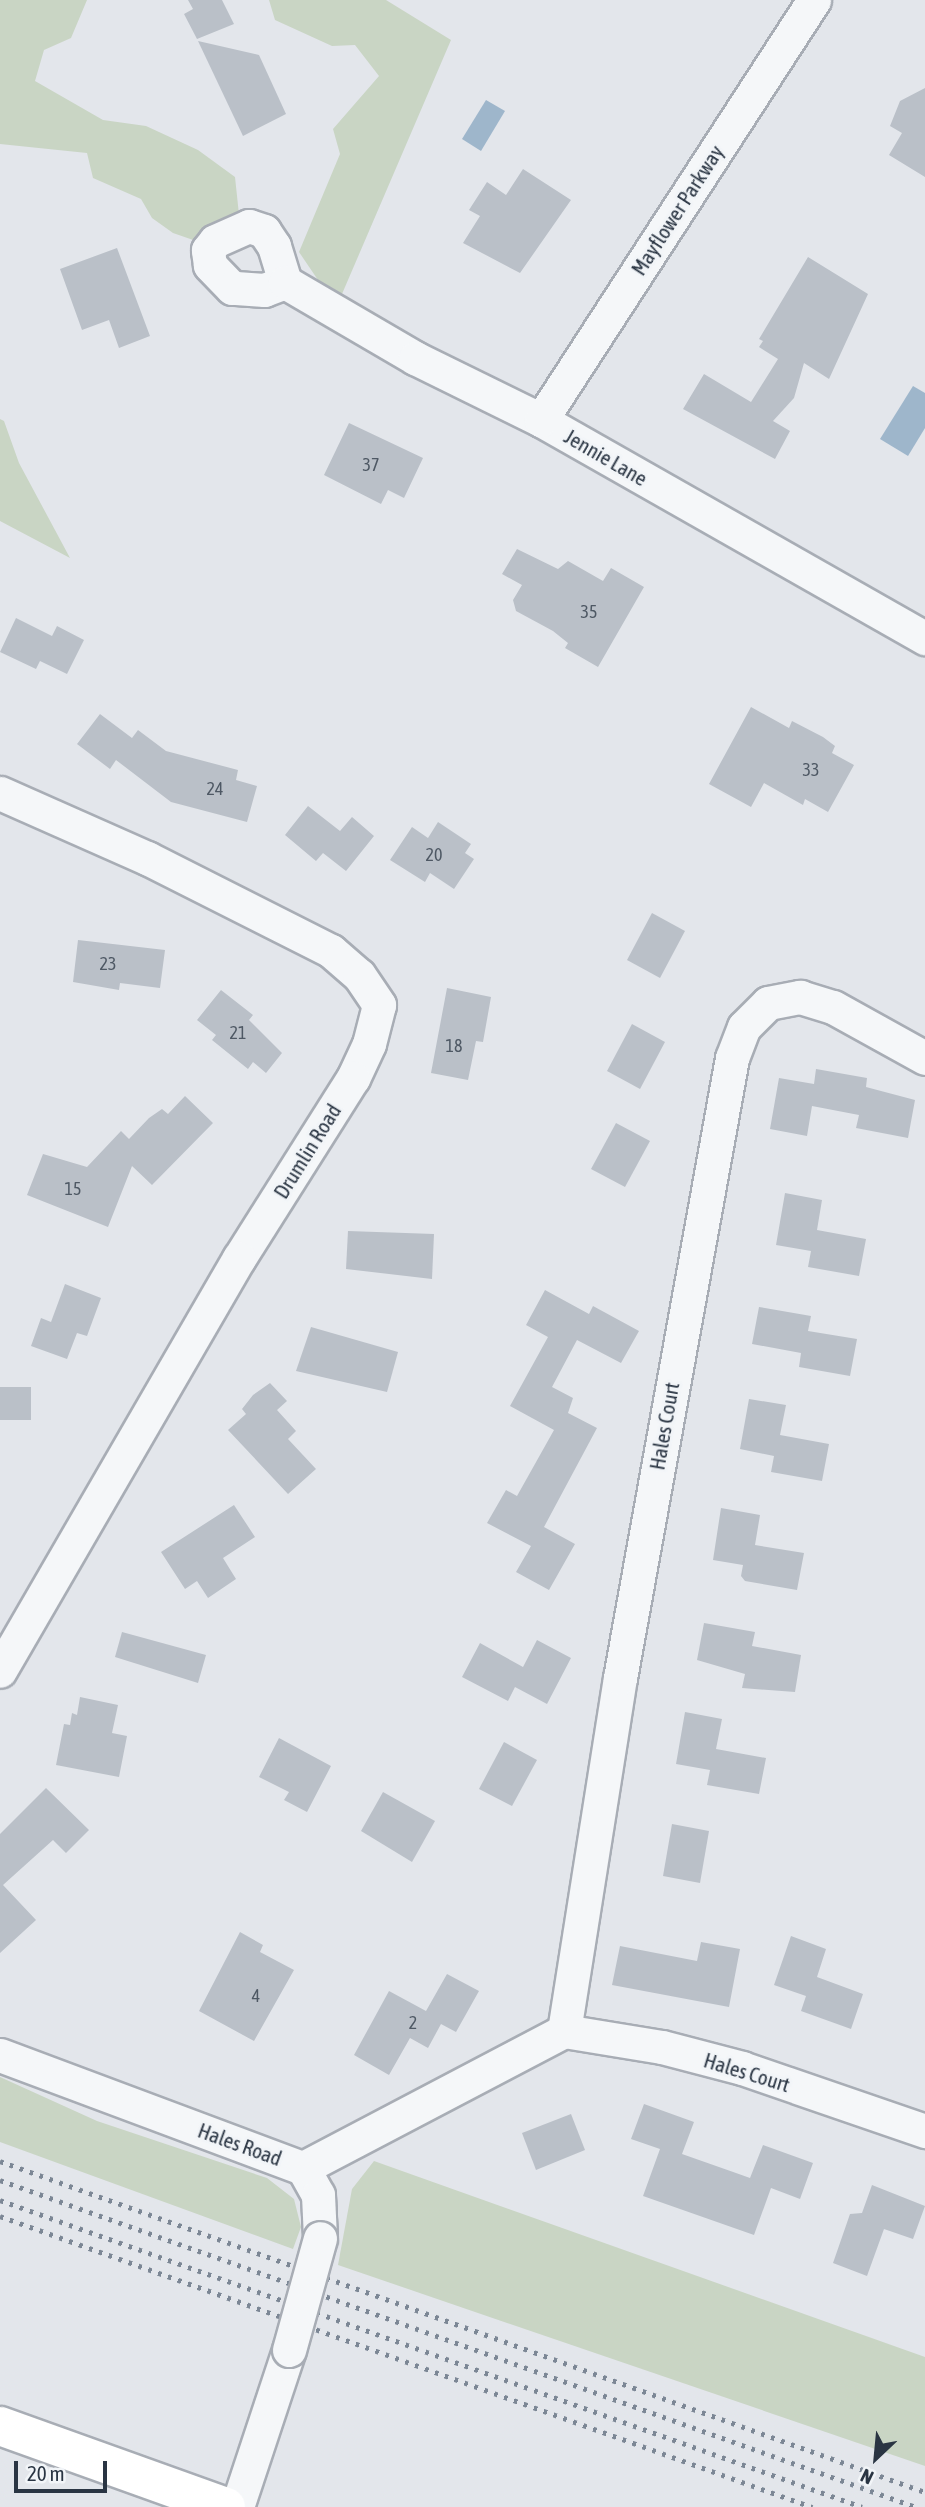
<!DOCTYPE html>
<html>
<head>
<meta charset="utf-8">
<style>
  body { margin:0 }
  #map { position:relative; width:925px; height:2507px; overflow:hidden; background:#e3e6eb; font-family:"Asap Condensed",sans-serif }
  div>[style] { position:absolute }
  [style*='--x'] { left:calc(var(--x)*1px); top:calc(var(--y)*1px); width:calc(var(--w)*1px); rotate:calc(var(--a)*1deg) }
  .green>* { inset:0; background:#c9d5c4 }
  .water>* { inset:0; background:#9eb6cb }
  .building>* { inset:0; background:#bac0c8 }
  .roads { filter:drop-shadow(2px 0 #a8adb5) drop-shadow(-2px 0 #a8adb5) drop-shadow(0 2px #a8adb5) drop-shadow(0 -2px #a8adb5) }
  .minor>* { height:33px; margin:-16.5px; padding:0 16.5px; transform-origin:16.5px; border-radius:16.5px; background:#f5f7f9 }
  .highway>* { height:38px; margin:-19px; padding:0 19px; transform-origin:19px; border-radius:19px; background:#fff }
  .rail>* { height:5px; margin-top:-2.5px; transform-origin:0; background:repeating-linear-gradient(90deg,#7c8795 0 3.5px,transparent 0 10.5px) }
  .bridges { filter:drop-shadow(2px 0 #a8adb5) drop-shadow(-2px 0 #a8adb5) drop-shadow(0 2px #a8adb5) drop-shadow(0 -2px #a8adb5) }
  .minor-bridge>* { height:33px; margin:-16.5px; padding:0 16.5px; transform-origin:16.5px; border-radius:16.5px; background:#f5f7f9 }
  span { translate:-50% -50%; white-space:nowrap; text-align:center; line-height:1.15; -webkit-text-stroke:6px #f2f5f8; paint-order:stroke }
  .number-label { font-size:18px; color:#4e5864 }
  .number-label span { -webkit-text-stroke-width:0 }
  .street-label { font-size:21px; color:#2a3543 }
  .north { position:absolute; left:841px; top:2423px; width:70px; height:70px; -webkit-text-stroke:5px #f2f5f8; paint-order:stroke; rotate:206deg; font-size:19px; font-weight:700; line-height:28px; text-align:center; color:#2a3543 }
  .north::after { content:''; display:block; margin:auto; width:24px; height:32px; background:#2a3543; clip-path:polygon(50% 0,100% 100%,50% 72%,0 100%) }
  .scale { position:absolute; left:14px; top:2461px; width:93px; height:32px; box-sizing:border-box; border:4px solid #2a3543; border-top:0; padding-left:9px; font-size:21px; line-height:24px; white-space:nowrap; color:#2a3543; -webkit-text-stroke:5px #f2f5f8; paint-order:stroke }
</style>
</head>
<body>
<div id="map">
  <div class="green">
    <div style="clip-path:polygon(0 0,87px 0,71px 38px,44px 50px,35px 81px,103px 120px,146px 126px,198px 150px,235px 177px,240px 224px,199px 242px,173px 233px,152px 218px,141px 199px,93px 178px,87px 153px,0 144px)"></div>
    <div style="clip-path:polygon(269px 0,386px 0,451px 40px,342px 294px,318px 280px,299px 252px,340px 154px,333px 129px,379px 76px,355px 45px,332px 46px,275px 20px)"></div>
    <div style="clip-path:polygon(0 419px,4px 421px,19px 463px,70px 558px,0 521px)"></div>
    <div style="clip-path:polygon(0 2077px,97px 2121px,267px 2178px,294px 2199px,301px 2227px,293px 2249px,0 2142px)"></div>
    <div style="clip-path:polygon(374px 2161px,925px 2357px,925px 2466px,338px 2265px,352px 2189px)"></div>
  </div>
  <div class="water">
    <div style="clip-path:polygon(486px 100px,505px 111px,481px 151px,462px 139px)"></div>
    <div style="clip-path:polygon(913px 386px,925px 393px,925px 428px,908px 456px,880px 439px)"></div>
  </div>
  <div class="building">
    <div style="clip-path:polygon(188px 0,222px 0,234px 24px,197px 39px,184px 14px,193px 9px)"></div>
    <div style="clip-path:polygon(198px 41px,259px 55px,286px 114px,243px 136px)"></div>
    <div style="clip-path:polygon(925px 88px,925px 177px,889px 155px,902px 133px,890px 126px,900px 101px)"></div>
    <div style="clip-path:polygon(523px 169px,571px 200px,520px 273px,463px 243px,480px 216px,469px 210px,487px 182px,506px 195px)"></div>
    <div style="clip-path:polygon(117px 248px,150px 336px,119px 348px,109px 320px,82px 330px,60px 269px)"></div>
    <div style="clip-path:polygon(808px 257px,868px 294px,829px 379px,804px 363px,794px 398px,773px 421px,790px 431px,775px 459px,683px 409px,704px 374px,751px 402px,778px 359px,759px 347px,763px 341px,759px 339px)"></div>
    <div style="clip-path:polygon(349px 423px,423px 458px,404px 498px,388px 490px,381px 504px,324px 475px)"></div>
    <div style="clip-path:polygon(517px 549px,558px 569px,568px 561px,603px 581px,611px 568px,644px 587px,598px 667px,565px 648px,568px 643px,553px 631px,516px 611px,513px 600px,522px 585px,502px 574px)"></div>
    <div style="clip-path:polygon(16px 618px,52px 636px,57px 626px,84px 640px,67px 674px,40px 661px,36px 669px,0 652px)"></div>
    <div style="clip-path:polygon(751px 707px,789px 728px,792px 721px,823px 737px,835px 746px,832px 753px,854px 765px,828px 812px,805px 799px,803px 805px,764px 783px,751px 807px,709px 784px)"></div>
    <div style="clip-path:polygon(100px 714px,132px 738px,138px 730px,166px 751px,238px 770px,236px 780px,257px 786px,247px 822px,171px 802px,116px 760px,110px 769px,77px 744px)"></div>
    <div style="clip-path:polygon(308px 806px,340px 831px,352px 817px,374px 836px,346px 871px,323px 853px,316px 861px,285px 835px)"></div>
    <div style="clip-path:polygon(438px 822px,471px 844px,465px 853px,474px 859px,454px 889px,430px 873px,425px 882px,390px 860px,412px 827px,428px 838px)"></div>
    <div style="clip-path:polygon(652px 913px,685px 931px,660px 978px,627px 960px)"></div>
    <div style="clip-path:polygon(78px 940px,165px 950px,160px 988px,120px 983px,119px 990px,73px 982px)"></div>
    <div style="clip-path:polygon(447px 988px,491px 997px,483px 1042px,476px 1041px,468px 1080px,431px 1073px)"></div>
    <div style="clip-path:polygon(221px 990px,253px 1015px,249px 1020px,282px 1053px,266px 1073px,253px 1062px,248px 1069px,212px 1040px,216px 1035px,197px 1020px)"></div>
    <div style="clip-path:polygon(632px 1024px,665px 1042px,640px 1089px,607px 1071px)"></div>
    <div style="clip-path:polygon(816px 1069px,867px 1078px,866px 1087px,915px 1100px,908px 1138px,856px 1128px,859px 1115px,812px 1106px,807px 1136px,770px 1129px,779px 1078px,814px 1084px)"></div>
    <div style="clip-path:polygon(185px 1096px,213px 1123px,152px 1185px,132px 1166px,108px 1227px,27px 1195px,43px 1154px,87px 1167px,121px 1131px,129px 1139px,149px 1118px,162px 1109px,168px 1114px)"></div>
    <div style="clip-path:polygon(616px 1123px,650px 1141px,625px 1187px,591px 1169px)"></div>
    <div style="clip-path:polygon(785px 1193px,822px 1200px,817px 1230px,866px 1239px,859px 1276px,808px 1267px,811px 1251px,776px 1245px)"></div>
    <div style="clip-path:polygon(348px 1231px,434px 1234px,432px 1279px,346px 1269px)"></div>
    <div style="clip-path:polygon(65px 1284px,101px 1298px,87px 1336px,77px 1333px,67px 1359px,31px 1346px,41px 1318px,51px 1322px)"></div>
    <div style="clip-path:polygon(545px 1290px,589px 1314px,593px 1306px,639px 1331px,621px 1363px,577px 1340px,552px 1387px,573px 1398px,568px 1413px,597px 1428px,544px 1527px,575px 1544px,549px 1590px,516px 1572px,531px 1546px,487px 1523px,506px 1490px,517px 1496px,554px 1430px,510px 1406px,548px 1337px,526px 1325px)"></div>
    <div style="clip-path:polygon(759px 1307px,811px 1316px,808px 1331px,857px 1339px,850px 1376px,799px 1367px,801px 1353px,752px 1344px)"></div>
    <div style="clip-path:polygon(311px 1327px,398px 1352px,387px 1392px,296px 1371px)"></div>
    <div style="clip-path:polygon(270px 1383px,287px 1401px,277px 1410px,296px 1431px,288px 1439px,316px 1469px,288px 1494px,228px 1430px,246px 1414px,242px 1409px,253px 1395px)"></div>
    <div style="clip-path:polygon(0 1387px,31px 1387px,31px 1420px,0 1420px)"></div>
    <div style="clip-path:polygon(749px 1399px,786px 1405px,780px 1435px,829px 1444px,822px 1481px,771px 1472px,774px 1456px,740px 1449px)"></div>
    <div style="clip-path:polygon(234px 1505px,255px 1537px,223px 1558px,236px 1579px,208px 1598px,197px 1581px,185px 1589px,161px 1552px)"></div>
    <div style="clip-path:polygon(721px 1508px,760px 1515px,755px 1545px,804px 1553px,797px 1590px,745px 1581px,741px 1576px,743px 1565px,713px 1560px)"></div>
    <div style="clip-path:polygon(704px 1623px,755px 1632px,752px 1646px,801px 1655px,795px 1692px,742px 1688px,745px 1674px,697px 1660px)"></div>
    <div style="clip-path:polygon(122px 1632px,206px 1655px,198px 1683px,115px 1657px)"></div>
    <div style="clip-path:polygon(537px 1640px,571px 1658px,547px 1704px,515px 1687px,508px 1701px,462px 1677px,480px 1643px,523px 1667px)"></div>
    <div style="clip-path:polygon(80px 1697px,118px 1705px,112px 1733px,127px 1736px,119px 1777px,56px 1765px,64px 1724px,70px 1725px,72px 1713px,77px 1715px)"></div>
    <div style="clip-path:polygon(685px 1712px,722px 1719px,716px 1749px,766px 1758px,759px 1794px,707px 1785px,710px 1770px,676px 1764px)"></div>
    <div style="clip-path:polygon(279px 1738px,331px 1766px,307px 1812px,284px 1800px,289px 1792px,259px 1777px)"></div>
    <div style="clip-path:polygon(504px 1742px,537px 1760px,512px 1806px,479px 1789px)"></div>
    <div style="clip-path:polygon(46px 1788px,89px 1830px,66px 1853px,53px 1840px,3px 1885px,36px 1920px,0 1953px,0 1834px)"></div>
    <div style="clip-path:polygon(383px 1792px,435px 1821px,412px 1862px,361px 1831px)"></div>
    <div style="clip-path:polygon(672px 1824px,709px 1831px,700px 1883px,663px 1876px)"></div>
    <div style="clip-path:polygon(240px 1932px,263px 1945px,260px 1952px,294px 1970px,254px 2041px,199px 2011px)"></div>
    <div style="clip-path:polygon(791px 1936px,826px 1949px,817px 1977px,863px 1994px,851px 2029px,801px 2011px,806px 1996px,774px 1985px)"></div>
    <div style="clip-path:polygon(701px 1942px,740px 1949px,729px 2007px,612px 1985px,620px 1946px,697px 1961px)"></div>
    <div style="clip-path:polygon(447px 1974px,479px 1991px,456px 2032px,441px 2024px,428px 2048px,410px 2038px,389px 2075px,354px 2055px,389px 1991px,426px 2011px)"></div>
    <div style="clip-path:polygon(644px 2104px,694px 2122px,682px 2154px,736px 2173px,750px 2178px,763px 2145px,813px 2163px,800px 2199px,771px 2188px,754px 2235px,643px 2196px,660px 2149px,631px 2139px)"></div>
    <div style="clip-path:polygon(571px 2114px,585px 2150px,536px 2170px,522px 2133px)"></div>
    <div style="clip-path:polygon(872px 2185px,925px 2206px,913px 2239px,884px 2229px,867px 2276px,833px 2263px,850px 2214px,862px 2213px)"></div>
  </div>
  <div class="roads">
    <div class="minor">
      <div style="--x:249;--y:226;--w:16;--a:18"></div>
      <div style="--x:264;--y:231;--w:18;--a:56"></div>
      <div style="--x:274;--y:246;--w:38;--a:73"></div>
      <div style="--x:285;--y:282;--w:22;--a:159"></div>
      <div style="--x:264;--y:290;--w:32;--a:-176"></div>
      <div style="--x:232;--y:288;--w:32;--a:-134"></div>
      <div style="--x:210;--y:265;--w:15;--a:-98"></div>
      <div style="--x:208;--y:250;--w:11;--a:-52"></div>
      <div style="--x:215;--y:241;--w:37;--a:-24"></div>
      <div style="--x:285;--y:282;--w:151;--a:30.3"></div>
      <div style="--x:415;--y:358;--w:140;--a:26.2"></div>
      <div style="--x:541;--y:420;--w:442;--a:29.6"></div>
      <div style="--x:541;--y:420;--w:501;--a:-56.98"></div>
      <div style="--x:0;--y:793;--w:161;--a:23.9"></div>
      <div style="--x:147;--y:858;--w:206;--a:26.8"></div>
      <div style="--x:331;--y:951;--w:37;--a:41"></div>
      <div style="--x:359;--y:975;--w:36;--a:56"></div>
      <div style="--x:379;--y:1005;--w:40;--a:104.4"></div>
      <div style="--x:369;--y:1044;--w:38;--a:115"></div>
      <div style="--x:353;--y:1078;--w:213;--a:122.3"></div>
      <div style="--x:239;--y:1258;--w:477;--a:120.1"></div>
      <div style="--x:564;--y:2031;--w:357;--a:-81"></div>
      <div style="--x:620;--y:1678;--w:630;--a:-79.76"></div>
      <div style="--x:732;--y:1058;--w:33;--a:-69"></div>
      <div style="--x:744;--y:1027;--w:34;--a:-45"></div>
      <div style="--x:768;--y:1003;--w:33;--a:-11"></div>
      <div style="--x:800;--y:997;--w:34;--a:17"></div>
      <div style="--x:833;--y:1007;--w:105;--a:29"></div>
      <div style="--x:0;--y:2055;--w:323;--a:20.5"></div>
      <div style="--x:303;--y:2168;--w:31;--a:61"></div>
      <div style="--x:318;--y:2195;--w:43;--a:87.3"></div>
      <div style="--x:303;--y:2168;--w:295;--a:-27.7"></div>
      <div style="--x:564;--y:2031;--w:99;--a:9.3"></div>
      <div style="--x:662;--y:2047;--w:83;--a:14.7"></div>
      <div style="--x:742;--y:2068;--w:194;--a:19"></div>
      <div style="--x:237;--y:2507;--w:165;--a:-71.7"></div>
    </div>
    <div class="highway">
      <div style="--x:0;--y:2426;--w:240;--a:19.7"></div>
    </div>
  </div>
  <div class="rail">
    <div style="--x:0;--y:2161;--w:982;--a:19.69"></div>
    <div style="--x:0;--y:2180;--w:973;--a:19.65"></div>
    <div style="--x:0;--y:2200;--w:915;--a:19.6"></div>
    <div style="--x:0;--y:2216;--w:863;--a:19.72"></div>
  </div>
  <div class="bridges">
    <div class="minor-bridge">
      <div style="--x:289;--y:2350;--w:116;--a:-74.5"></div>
    </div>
  </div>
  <div class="number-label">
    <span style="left:371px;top:465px">37</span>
    <span style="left:589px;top:612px">35</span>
    <span style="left:811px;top:770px">33</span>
    <span style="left:215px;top:789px">24</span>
    <span style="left:434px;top:855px">20</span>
    <span style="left:108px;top:964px">23</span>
    <span style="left:238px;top:1033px">21</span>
    <span style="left:454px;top:1046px">18</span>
    <span style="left:73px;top:1189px">15</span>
    <span style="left:256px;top:1996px">4</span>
    <span style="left:413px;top:2023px">2</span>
  </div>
  <div class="street-label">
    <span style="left:677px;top:210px;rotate:-57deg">Mayflower Parkway</span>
    <span style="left:606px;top:457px;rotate:30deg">Jennie Lane</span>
    <span style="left:307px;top:1151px;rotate:-58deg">Drumlin Road</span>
    <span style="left:664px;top:1426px;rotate:-80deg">Hales Court</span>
    <span style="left:747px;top:2072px;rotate:17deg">Hales Court</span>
    <span style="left:240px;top:2144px;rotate:20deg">Hales Road</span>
  </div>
  <div class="north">N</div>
  <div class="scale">20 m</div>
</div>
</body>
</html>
